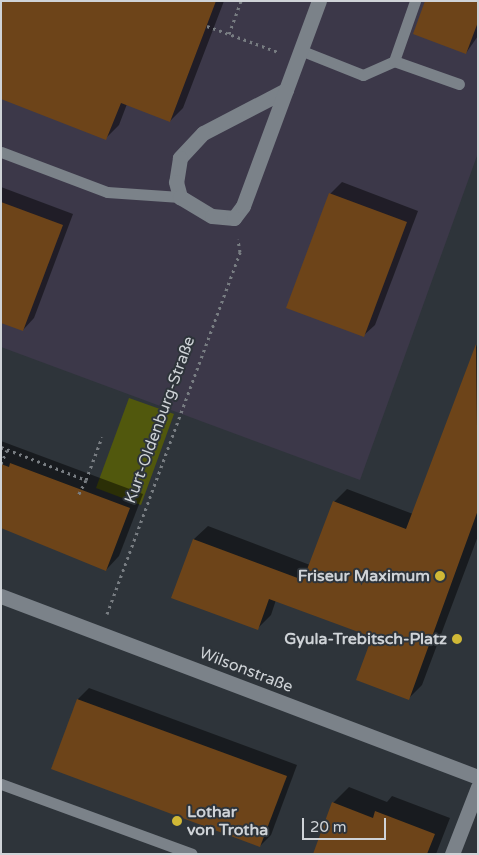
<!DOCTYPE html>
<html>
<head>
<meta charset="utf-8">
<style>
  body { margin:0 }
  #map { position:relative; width:479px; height:855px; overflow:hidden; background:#2e343a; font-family:"Varela Round",sans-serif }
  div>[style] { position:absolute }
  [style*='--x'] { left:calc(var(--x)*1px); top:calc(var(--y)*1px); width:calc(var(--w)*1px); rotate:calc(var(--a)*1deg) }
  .commercial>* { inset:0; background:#3c3849 }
  .green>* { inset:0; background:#51580d }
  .shadow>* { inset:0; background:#0007 }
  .building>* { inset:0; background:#6d4419 }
  .path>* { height:3px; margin-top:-1.5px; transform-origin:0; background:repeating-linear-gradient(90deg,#787d82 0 2.5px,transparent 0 6.5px) }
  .lane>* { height:11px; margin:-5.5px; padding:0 5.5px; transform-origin:5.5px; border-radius:5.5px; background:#7b8289 }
  .street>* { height:15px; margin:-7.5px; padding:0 7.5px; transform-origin:7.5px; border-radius:7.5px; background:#7b8289 }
  .dots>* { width:14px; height:14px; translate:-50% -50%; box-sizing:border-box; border:2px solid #2e343a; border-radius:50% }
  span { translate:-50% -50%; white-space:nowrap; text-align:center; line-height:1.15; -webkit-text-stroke:4px #2e343a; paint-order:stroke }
  .street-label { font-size:16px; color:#cfd3d7 }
  .poi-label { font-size:16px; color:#cfd3d7; font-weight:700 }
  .right { translate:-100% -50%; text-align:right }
  .left { translate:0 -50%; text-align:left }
  .frame { position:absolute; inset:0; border:2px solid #cfd3d7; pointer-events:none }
  .scale { position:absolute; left:302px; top:818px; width:84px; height:22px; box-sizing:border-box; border:2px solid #cfd3d7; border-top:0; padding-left:6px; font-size:15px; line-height:18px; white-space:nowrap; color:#cfd3d7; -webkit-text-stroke:4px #2e343a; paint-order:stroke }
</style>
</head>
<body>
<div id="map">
  <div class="commercial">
    <div style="clip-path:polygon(1px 1px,478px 1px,478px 153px,360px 480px,1px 347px)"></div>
  </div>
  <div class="green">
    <div style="clip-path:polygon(129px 398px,174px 414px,141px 505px,96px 488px)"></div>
  </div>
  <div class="shadow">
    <div style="clip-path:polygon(1px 1px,224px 1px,183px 108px,170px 121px,127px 104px,119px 125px,106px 138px)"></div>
    <div style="clip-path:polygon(478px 1px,478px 36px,466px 53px)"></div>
    <div style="clip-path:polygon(342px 182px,418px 211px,375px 325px,363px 336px,330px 194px)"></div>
    <div style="clip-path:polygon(1px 187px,73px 214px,34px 318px,23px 330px,1px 321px)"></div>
    <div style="clip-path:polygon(478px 342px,478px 536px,422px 685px,409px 698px,374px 637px,276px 600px,271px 615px,257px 629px,173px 597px,194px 539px,208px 526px,310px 565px,334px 502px,347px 489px,413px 514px)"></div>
    <div style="clip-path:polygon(1px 441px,143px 494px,119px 556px,106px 570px,1px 527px)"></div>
    <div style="clip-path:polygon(89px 688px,297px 765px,271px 835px,260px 846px,52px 768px,78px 699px)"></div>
    <div style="clip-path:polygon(349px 787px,387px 802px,392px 796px,450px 818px,436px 854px,314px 854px,333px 803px)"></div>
  </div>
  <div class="building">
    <div style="clip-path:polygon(1px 1px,216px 1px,170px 122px,121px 103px,106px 140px,1px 99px)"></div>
    <div style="clip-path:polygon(425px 1px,478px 1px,478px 22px,466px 54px,413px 34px)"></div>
    <div style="clip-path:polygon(329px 193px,407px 222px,364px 337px,286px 308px)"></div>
    <div style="clip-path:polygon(1px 202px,63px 225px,23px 331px,1px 323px)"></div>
    <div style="clip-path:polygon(476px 344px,478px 510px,409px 700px,356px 680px,372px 637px,269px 599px,258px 630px,171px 598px,193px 539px,303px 580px,333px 501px,406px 529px)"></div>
    <div style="clip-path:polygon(10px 463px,130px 508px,106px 571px,1px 528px,1px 464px,9px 467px)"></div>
    <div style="clip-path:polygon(77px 699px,287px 776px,260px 847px,51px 769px)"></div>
    <div style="clip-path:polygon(332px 802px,373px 818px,375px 811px,435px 834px,427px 854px,313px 854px)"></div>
  </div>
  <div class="path">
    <div style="--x:207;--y:26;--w:76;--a:20.1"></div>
    <div style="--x:229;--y:34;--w:35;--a:-70"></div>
    <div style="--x:1;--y:447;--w:91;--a:21.2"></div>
    <div style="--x:86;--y:480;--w:16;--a:117"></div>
    <div style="--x:1;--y:464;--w:15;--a:-67"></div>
    <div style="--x:86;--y:480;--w:46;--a:-69.6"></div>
    <div style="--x:107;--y:614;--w:386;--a:-69.8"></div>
    <div style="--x:240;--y:252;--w:13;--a:-99"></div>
  </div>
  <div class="lane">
    <div style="--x:300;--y:50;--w:68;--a:21.6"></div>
    <div style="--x:363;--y:75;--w:34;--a:-24"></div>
    <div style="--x:394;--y:61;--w:69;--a:19.5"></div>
    <div style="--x:394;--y:61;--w:64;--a:-70.7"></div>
    <div style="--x:1;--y:152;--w:113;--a:20.7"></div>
    <div style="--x:107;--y:192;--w:73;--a:3.9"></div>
    <div style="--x:1;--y:784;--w:203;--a:20.1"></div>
  </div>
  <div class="street">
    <div style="--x:286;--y:90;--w:93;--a:152.6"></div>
    <div style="--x:203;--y:133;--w:34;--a:133"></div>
    <div style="--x:180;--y:158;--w:24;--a:99"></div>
    <div style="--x:176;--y:182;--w:16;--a:75"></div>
    <div style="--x:180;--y:197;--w:37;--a:31"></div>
    <div style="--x:212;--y:216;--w:22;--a:5"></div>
    <div style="--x:234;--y:218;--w:15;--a:-53"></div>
    <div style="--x:243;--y:206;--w:219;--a:-69.7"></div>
    <div style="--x:1;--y:596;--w:510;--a:20.78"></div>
    <div style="--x:452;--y:854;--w:72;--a:-68.8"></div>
  </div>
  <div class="dots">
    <div style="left:440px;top:576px;background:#d0b836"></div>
    <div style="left:457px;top:639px;background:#d0b836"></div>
    <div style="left:177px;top:821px;background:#d0b836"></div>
  </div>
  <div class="street-label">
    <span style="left:160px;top:420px;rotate:-70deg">Kurt-Oldenburg-Straße</span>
    <span style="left:246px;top:670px;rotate:21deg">Wilsonstraße</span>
  </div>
  <div class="poi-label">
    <span class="right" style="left:430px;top:576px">Friseur Maximum</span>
    <span class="right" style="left:447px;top:639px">Gyula-Trebitsch-Platz</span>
    <span class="left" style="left:187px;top:821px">Lothar<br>von Trotha</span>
  </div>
  <div class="frame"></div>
  <div class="scale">20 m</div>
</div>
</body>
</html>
